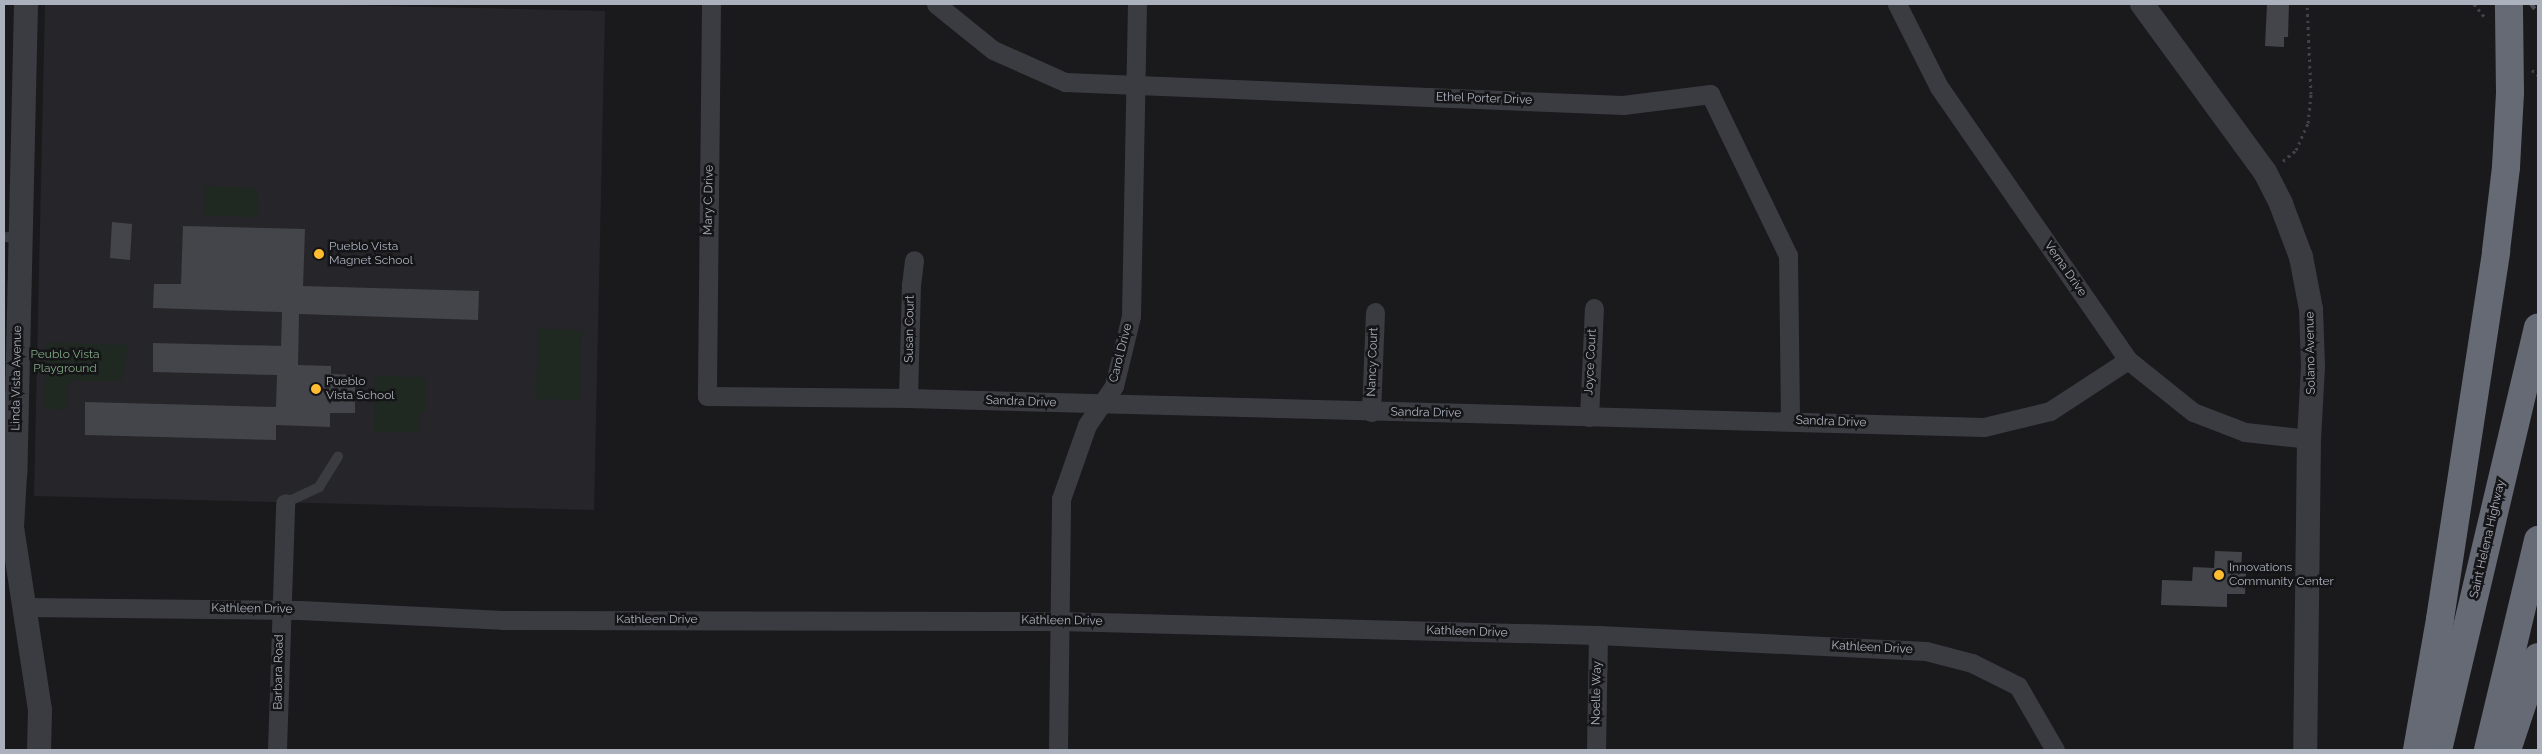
<!DOCTYPE html>
<html>
<head>
<meta charset="utf-8">
<style>
  body { margin:0 }
  #map { position:relative; width:2542px; height:754px; overflow:hidden; background:#1a1a1d; font-family:Raleway,sans-serif }
  div>[style] { position:absolute }
  [style*='--x'] { left:calc(var(--x)*1px); top:calc(var(--y)*1px); width:calc(var(--w)*1px); rotate:calc(var(--a)*1deg) }
  .built>* { inset:0; background:#26262a }
  .green>* { inset:0; background:#1f2921 }
  .building>* { inset:0; background:#44454a }
  .path>* { height:3px; margin-top:-1.5px; transform-origin:0; background:repeating-linear-gradient(90deg,#404349 0 2.5px,transparent 0 6.5px) }
  .service>* { height:10px; margin:-5px; padding:0 5px; transform-origin:5px; border-radius:5px; background:#3b3c42 }
  .minor>* { height:19px; margin:-9.5px; padding:0 9.5px; transform-origin:9.5px; border-radius:9.5px; background:#3b3c42 }
  .tertiary>* { height:24px; margin:-12px; padding:0 12px; transform-origin:12px; border-radius:12px; background:#3b3c42 }
  .motorway>* { height:28px; margin:-14px; padding:0 14px; transform-origin:14px; border-radius:14px; background:#666a74 }
  .rail>* { height:4px; margin-top:-2px; transform-origin:0; background:repeating-linear-gradient(90deg,#4d5057 0 6px,transparent 0 11px) }
  .dots>* { width:14px; height:14px; translate:-50% -50%; box-sizing:border-box; border:2px solid #151518; border-radius:50% }
  span { translate:-50% -50%; white-space:nowrap; text-align:center; line-height:1.15; -webkit-text-stroke:5px #151518; paint-order:stroke }
  .street-label { font-size:12px; color:#abb1bd }
  .poi-label { font-size:12px; color:#abb1bd }
  .left { translate:0 -50%; text-align:left }
  .park-label { font-size:12px; color:#81aa84 }
  .frame { position:absolute; inset:0; border:5px solid #abb1bd; pointer-events:none }
</style>
</head>
<body>
<div id="map">
  <div class="built">
    <div style="clip-path:polygon(45px 4px,295px 4px,605px 11px,594px 510px,34px 496px)"></div>
  </div>
  <div class="green">
    <div style="clip-path:polygon(205px 186px,258px 188px,257px 217px,204px 216px)"></div>
    <div style="clip-path:polygon(538px 329px,582px 330px,580px 400px,536px 399px)"></div>
    <div style="clip-path:polygon(46px 342px,128px 345px,122px 381px,68px 381px,67px 410px,44px 409px)"></div>
    <div style="clip-path:polygon(375px 375px,426px 378px,426px 412px,420px 412px,419px 432px,374px 432px)"></div>
  </div>
  <div class="building">
    <div style="clip-path:polygon(2267px 4px,2289px 4px,2288px 37px,2284px 37px,2284px 47px,2265px 46px)"></div>
    <div style="clip-path:polygon(112px 222px,132px 224px,130px 260px,110px 258px)"></div>
    <div style="clip-path:polygon(183px 226px,305px 229px,303px 286px,479px 291px,478px 320px,299px 314px,298px 365px,331px 366px,331px 374px,355px 375px,355px 413px,330px 413px,330px 427px,276px 425px,276px 440px,85px 435px,85px 402px,276px 407px,277px 375px,153px 372px,153px 343px,281px 346px,282px 312px,153px 308px,154px 284px,181px 284px)"></div>
    <div style="clip-path:polygon(2215px 551px,2242px 552px,2241px 571px,2246px 571px,2245px 594px,2227px 594px,2227px 607px,2161px 605px,2162px 580px,2192px 581px,2193px 567px,2214px 568px)"></div>
  </div>
  <div class="path">
    <div style="--x:2474;--y:4;--w:19;--a:51"></div>
    <div style="--x:2532;--y:70;--w:8;--a:40"></div>
    <div style="--x:2283;--y:161;--w:17;--a:-40"></div>
    <div style="--x:2296;--y:150;--w:30;--a:-66"></div>
    <div style="--x:2308;--y:123;--w:29;--a:-84"></div>
    <div style="--x:2311;--y:94;--w:90;--a:-92.5"></div>
  </div>
  <div class="service">
    <div style="--x:4;--y:237;--w:17;--a:3"></div>
    <div style="--x:285;--y:503;--w:38;--a:-25"></div>
    <div style="--x:319;--y:487;--w:36;--a:-58"></div>
  </div>
  <div class="minor">
    <div style="--x:711;--y:4;--w:392;--a:90.6"></div>
    <div style="--x:707;--y:396;--w:201;--a:0.6"></div>
    <div style="--x:908;--y:398;--w:1076;--a:1.54"></div>
    <div style="--x:1984;--y:427;--w:68;--a:-13.6"></div>
    <div style="--x:2050;--y:411;--w:93;--a:-33.2"></div>
    <div style="--x:936;--y:4;--w:73;--a:38.9"></div>
    <div style="--x:993;--y:50;--w:79;--a:24"></div>
    <div style="--x:1065;--y:82;--w:558;--a:2.36"></div>
    <div style="--x:1623;--y:105;--w:88;--a:-7.2"></div>
    <div style="--x:1710;--y:94;--w:179;--a:64.2"></div>
    <div style="--x:1788;--y:255;--w:166;--a:89.3"></div>
    <div style="--x:1897;--y:4;--w:93;--a:63.2"></div>
    <div style="--x:1939;--y:87;--w:332;--a:55.3"></div>
    <div style="--x:2128;--y:360;--w:83;--a:38.7"></div>
    <div style="--x:2193;--y:412;--w:56;--a:21"></div>
    <div style="--x:2245;--y:432;--w:64;--a:6.2"></div>
    <div style="--x:908;--y:398;--w:113;--a:-88.5"></div>
    <div style="--x:911;--y:285;--w:25;--a:-83"></div>
    <div style="--x:1371;--y:412;--w:100;--a:-87.7"></div>
    <div style="--x:1589;--y:417;--w:109;--a:-87.4"></div>
    <div style="--x:25;--y:607;--w:275;--a:0.6"></div>
    <div style="--x:300;--y:610;--w:202;--a:2.8"></div>
    <div style="--x:502;--y:620;--w:557;--a:0.1"></div>
    <div style="--x:1059;--y:621;--w:539;--a:1.49"></div>
    <div style="--x:1598;--y:635;--w:328;--a:2.8"></div>
    <div style="--x:1926;--y:651;--w:48;--a:14.6"></div>
    <div style="--x:1972;--y:663;--w:51;--a:26.6"></div>
    <div style="--x:2018;--y:686;--w:74;--a:60"></div>
    <div style="--x:277;--y:750;--w:247;--a:-88.1"></div>
    <div style="--x:1058;--y:750;--w:251;--a:-89.3"></div>
    <div style="--x:1061;--y:499;--w:78;--a:-70.6"></div>
    <div style="--x:1087;--y:425;--w:47;--a:-55.3"></div>
    <div style="--x:1114;--y:386;--w:72;--a:-76.3"></div>
    <div style="--x:1131;--y:316;--w:312;--a:-88.9"></div>
    <div style="--x:1596;--y:750;--w:115;--a:-89"></div>
  </div>
  <div class="tertiary">
    <div style="--x:26;--y:4;--w:470;--a:91.3"></div>
    <div style="--x:15;--y:474;--w:53;--a:93.2"></div>
    <div style="--x:12;--y:527;--w:185;--a:81.3"></div>
    <div style="--x:40;--y:710;--w:40;--a:91.4"></div>
    <div style="--x:2142;--y:4;--w:208;--a:53.8"></div>
    <div style="--x:2265;--y:172;--w:36;--a:63"></div>
    <div style="--x:2281;--y:204;--w:57;--a:69.3"></div>
    <div style="--x:2301;--y:257;--w:53;--a:79.1"></div>
    <div style="--x:2311;--y:309;--w:57;--a:88"></div>
    <div style="--x:2313;--y:366;--w:73;--a:93.1"></div>
    <div style="--x:2309;--y:439;--w:311;--a:90.7"></div>
  </div>
  <div class="motorway">
    <div style="--x:2417;--y:750;--w:133;--a:-80"></div>
    <div style="--x:2440;--y:619;--w:372;--a:-81.3"></div>
    <div style="--x:2496;--y:251;--w:85;--a:-83.2"></div>
    <div style="--x:2506;--y:167;--w:75;--a:-86.9"></div>
    <div style="--x:2510;--y:92;--w:88;--a:-90.7"></div>
    <div style="--x:2438;--y:750;--w:434;--a:-76.7"></div>
    <div style="--x:2488;--y:750;--w:216;--a:-76.6"></div>
    <div style="--x:2507;--y:750;--w:98;--a:-71.6"></div>
  </div>
  <div class="rail">
    <div style="--x:2531;--y:4;--w:11;--a:52"></div>
  </div>
  <div class="dots">
    <div style="left:319px;top:254px;background:#ffbc30"></div>
    <div style="left:316px;top:389px;background:#ffbc30"></div>
    <div style="left:2219px;top:575px;background:#ffbc30"></div>
  </div>
  <div class="street-label">
    <span style="left:1484px;top:99px;rotate:2deg">Ethel Porter Drive</span>
    <span style="left:709px;top:200px;rotate:-89deg">Mary C Drive</span>
    <span style="left:2065px;top:269px;rotate:55deg">Verna Drive</span>
    <span style="left:910px;top:329px;rotate:-89deg">Susan Court</span>
    <span style="left:1121px;top:353px;rotate:-76deg">Carol Drive</span>
    <span style="left:2311px;top:353px;rotate:-91deg">Solano Avenue</span>
    <span style="left:1373px;top:362px;rotate:-88deg">Nancy Court</span>
    <span style="left:1591px;top:362px;rotate:-87deg">Joyce Court</span>
    <span style="left:17px;top:378px;rotate:-89deg">Linda Vista Avenue</span>
    <span style="left:1021px;top:402px;rotate:2deg">Sandra Drive</span>
    <span style="left:1426px;top:413px;rotate:1deg">Sandra Drive</span>
    <span style="left:1831px;top:422px;rotate:2deg">Sandra Drive</span>
    <span style="left:2488px;top:539px;rotate:-77deg">Saint Helena Highway</span>
    <span style="left:252px;top:609px;rotate:1deg">Kathleen Drive</span>
    <span style="left:657px;top:620px">Kathleen Drive</span>
    <span style="left:1062px;top:621px;rotate:1deg">Kathleen Drive</span>
    <span style="left:1467px;top:632px;rotate:2deg">Kathleen Drive</span>
    <span style="left:1872px;top:648px;rotate:3deg">Kathleen Drive</span>
    <span style="left:279px;top:672px;rotate:-89deg">Barbara Road</span>
    <span style="left:1597px;top:693px;rotate:-89deg">Noelle Way</span>
  </div>
  <div class="poi-label">
    <span class="left" style="left:329px;top:254px">Pueblo Vista<br>Magnet School</span>
    <span class="left" style="left:326px;top:389px">Pueblo<br>Vista School</span>
    <span class="left" style="left:2229px;top:575px">Innovations<br>Community Center</span>
  </div>
  <div class="park-label">
    <span style="left:65px;top:362px">Peublo Vista<br>Playground</span>
  </div>
  <div class="frame"></div>
</div>
</body>
</html>
